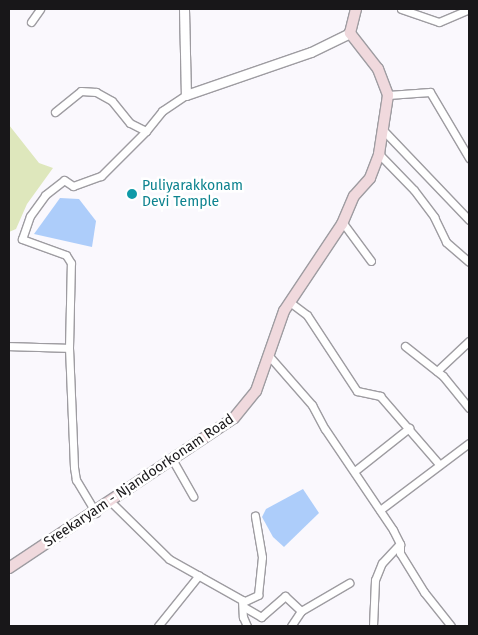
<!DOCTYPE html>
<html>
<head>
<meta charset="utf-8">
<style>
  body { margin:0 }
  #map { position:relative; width:478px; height:635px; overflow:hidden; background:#faf8fd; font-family:"Fira Sans",sans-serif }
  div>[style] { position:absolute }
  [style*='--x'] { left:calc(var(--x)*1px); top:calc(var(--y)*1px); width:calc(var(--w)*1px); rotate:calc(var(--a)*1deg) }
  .green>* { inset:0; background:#dee7bc }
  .water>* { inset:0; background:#adcdfa }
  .roads { filter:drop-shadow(1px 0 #9e9ca1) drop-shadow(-1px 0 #9e9ca1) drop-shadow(0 1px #9e9ca1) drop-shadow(0 -1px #9e9ca1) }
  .minor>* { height:7px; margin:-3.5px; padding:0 3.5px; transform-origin:3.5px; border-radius:3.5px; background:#fff }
  .tertiary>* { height:9px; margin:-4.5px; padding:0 4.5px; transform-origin:4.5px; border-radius:4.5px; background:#fff }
  .secondary>* { height:10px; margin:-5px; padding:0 5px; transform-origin:5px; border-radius:5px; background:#f0d9dd }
  .dots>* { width:14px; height:14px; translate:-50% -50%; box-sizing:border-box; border:2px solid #fff; border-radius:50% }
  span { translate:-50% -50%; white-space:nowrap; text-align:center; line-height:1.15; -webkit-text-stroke:5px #fff; paint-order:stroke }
  .culture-label { font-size:14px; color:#0d838f }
  .left { translate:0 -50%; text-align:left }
  .street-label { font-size:14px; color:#181719 }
  .frame { position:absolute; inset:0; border:10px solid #181719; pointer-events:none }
</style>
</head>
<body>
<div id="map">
  <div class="green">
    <div style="clip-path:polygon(9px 125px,39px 163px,53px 168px,27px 204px,16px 229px,9px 232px)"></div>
  </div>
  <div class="water">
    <div style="clip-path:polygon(60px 198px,79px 199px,96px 221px,92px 247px,34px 234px)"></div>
    <div style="clip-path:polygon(303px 489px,319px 513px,284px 547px,273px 537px,262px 517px,266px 509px)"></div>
  </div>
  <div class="roads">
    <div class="minor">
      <div style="--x:401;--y:9;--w:40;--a:18.9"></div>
      <div style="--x:439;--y:22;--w:33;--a:-23"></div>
      <div style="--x:31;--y:22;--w:16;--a:-55"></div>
      <div style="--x:388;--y:95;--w:42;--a:-4.1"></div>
      <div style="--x:430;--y:92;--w:77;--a:59.4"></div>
      <div style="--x:55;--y:112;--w:33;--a:-39"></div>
      <div style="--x:81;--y:91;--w:15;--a:4"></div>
      <div style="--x:96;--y:92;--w:18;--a:29"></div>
      <div style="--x:112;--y:101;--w:28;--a:51"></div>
      <div style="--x:130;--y:123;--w:18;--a:27"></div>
      <div style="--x:384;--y:131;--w:123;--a:46.3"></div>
      <div style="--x:379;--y:154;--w:50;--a:45.8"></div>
      <div style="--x:414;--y:190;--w:34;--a:53"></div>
      <div style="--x:434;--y:217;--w:28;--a:64"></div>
      <div style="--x:446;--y:242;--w:30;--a:41"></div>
      <div style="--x:343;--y:223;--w:47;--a:53.6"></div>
      <div style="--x:291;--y:303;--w:20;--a:37"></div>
      <div style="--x:307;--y:315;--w:91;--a:56.7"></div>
      <div style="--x:357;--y:391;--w:24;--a:12"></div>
      <div style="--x:380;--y:396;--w:90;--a:49.1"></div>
      <div style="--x:9;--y:346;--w:60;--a:1.9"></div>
      <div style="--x:405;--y:346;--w:48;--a:38.3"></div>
      <div style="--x:443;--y:376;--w:41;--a:50.9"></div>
      <div style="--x:270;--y:357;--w:64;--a:48.8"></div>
      <div style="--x:312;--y:405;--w:27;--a:62"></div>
      <div style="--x:325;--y:429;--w:122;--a:56"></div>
      <div style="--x:393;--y:530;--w:16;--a:63"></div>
      <div style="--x:400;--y:544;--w:9;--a:90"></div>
      <div style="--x:400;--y:553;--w:46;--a:58.4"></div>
      <div style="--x:424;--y:592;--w:43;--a:51.5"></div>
      <div style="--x:437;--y:371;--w:44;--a:-43.2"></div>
      <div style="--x:172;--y:459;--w:43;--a:60.4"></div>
      <div style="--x:356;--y:470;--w:68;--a:-38.4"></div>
      <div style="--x:111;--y:502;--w:81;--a:44.5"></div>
      <div style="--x:169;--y:559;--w:84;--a:29.3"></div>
      <div style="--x:242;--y:600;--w:17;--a:87"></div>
      <div style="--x:243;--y:617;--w:10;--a:66"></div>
      <div style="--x:380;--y:510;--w:111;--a:-37"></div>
      <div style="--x:96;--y:513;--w:39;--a:-121"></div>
      <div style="--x:76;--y:480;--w:13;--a:-99"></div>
      <div style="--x:74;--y:467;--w:119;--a:-92.4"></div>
      <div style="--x:69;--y:348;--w:85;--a:-88.7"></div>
      <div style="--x:71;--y:263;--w:9;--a:-122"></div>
      <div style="--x:66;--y:255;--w:47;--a:-160"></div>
      <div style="--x:22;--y:239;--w:24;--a:-71"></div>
      <div style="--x:30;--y:216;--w:26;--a:-54"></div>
      <div style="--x:45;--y:195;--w:24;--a:-38"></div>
      <div style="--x:64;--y:180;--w:11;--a:34"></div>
      <div style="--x:73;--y:186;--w:30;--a:-20"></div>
      <div style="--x:101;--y:176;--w:64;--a:-45"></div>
      <div style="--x:146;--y:131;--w:26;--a:-51"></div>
      <div style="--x:162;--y:111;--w:29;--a:-34"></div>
      <div style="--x:243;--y:602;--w:17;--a:-25"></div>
      <div style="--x:258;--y:595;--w:38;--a:-84"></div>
      <div style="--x:262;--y:557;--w:42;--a:-99.7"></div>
      <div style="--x:244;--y:607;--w:20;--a:30"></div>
      <div style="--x:261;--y:617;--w:32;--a:-41"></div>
      <div style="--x:285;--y:596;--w:22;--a:43"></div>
      <div style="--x:158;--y:626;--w:65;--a:-51.2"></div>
      <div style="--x:291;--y:626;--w:18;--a:-56"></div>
      <div style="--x:301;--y:611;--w:56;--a:-30.3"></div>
      <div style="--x:373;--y:626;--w:46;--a:-87.5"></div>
      <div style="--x:375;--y:580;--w:18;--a:-68"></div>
      <div style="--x:382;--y:563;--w:26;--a:-47"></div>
    </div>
    <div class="tertiary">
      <div style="--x:184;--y:9;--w:86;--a:88.7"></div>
      <div style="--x:186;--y:95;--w:132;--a:-19"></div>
      <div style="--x:311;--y:52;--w:43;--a:-26"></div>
    </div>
    <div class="secondary">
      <div style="--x:9;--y:568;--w:270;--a:-33.7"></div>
      <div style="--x:234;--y:418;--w:35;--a:-51"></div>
      <div style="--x:256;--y:391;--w:85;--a:-70.7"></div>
      <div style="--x:284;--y:311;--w:105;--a:-56.3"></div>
      <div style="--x:342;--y:224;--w:30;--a:-67"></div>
      <div style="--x:354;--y:196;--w:24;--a:-48"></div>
      <div style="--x:370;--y:178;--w:26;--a:-69"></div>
      <div style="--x:379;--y:154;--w:60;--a:-81.3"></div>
      <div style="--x:388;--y:95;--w:28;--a:-111"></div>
      <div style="--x:378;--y:69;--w:46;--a:-127.9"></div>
      <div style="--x:350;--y:33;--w:25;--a:-76"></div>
    </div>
  </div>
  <div class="dots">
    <div style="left:132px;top:194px;background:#0f9aa8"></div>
  </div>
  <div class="culture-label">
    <span class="left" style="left:142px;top:194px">Puliyarakkonam<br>Devi Temple</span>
  </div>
  <div class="street-label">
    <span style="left:139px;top:481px;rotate:-34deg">Sreekaryam - Njandoorkonam Road</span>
  </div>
  <div class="frame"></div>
</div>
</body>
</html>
